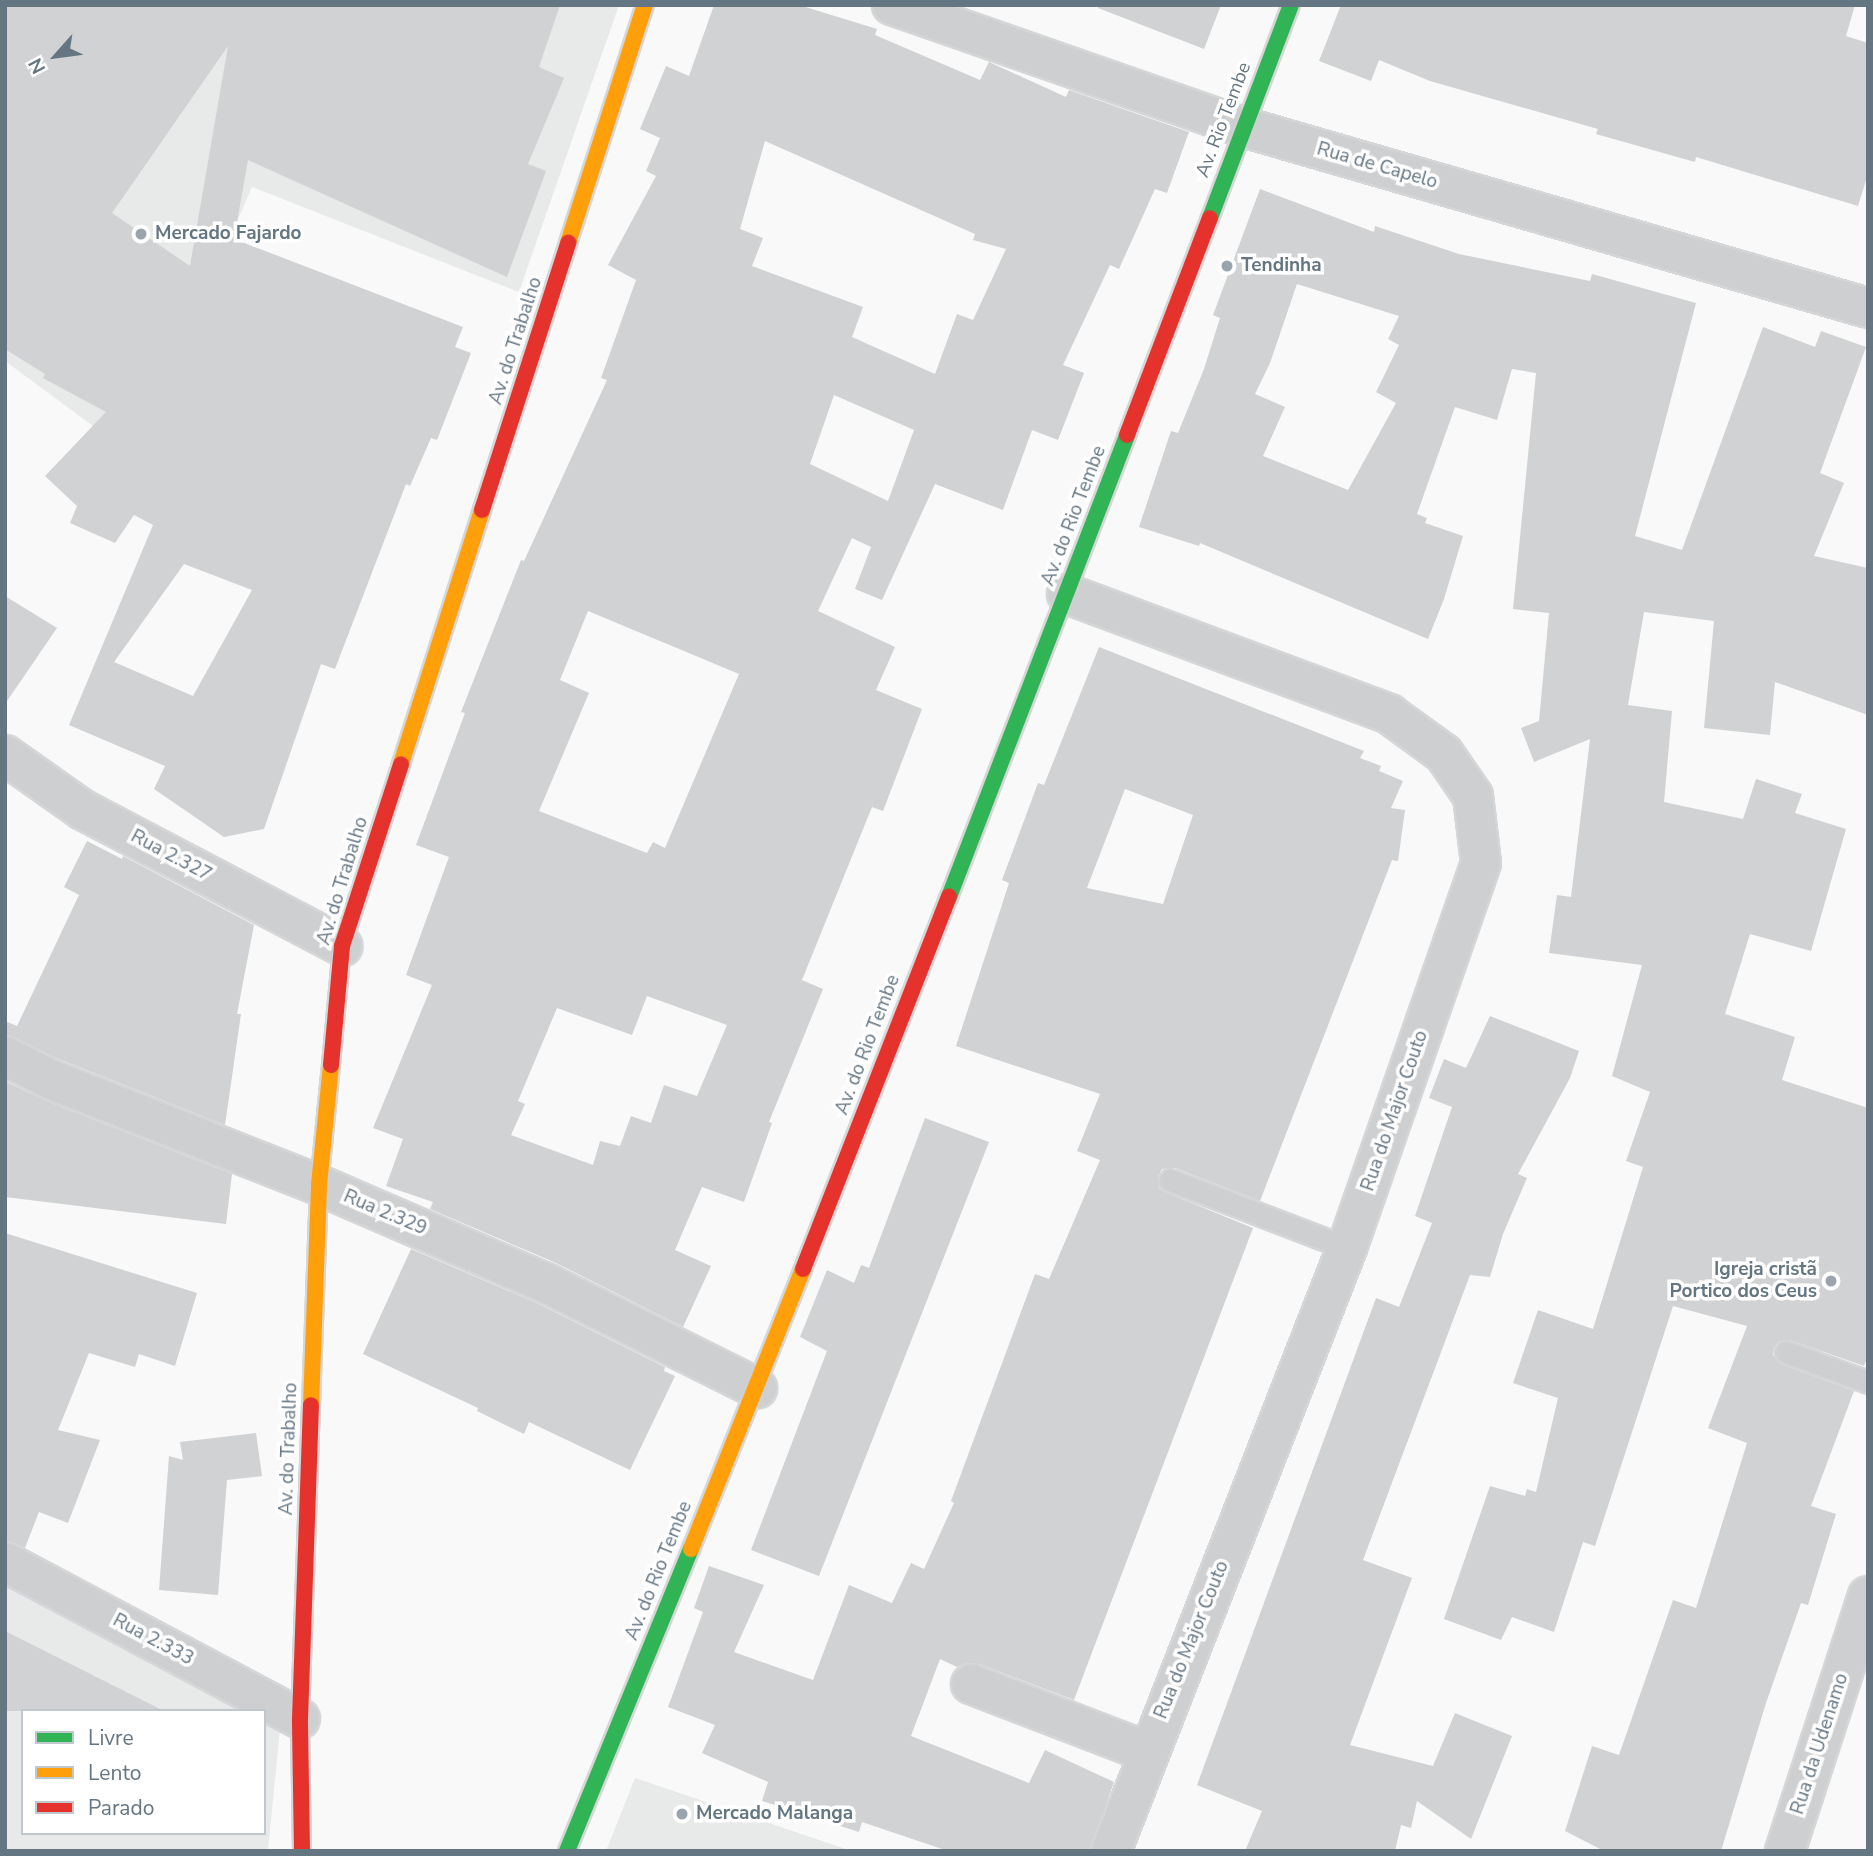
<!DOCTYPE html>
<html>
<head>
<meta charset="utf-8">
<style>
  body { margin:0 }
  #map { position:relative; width:1873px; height:1856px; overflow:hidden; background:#f9f9f9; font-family:"Nunito Sans",sans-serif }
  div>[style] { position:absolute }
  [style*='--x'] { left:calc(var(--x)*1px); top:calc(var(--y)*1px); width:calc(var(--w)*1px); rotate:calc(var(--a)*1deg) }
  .built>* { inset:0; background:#e8e9e9 }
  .building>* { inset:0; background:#d0d2d3 }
  .roads { filter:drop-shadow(2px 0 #d5d6d7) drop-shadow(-2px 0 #d5d6d7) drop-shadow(0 2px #d5d6d7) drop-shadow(0 -2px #d5d6d7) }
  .lane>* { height:21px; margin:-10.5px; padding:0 10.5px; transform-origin:10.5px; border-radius:10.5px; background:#cecfd0 }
  .street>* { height:38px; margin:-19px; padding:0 19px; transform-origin:19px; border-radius:19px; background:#cecfd0 }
  .fast>* { height:16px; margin:-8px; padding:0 8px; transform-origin:8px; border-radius:8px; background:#30b455 }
  .slow>* { height:16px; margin:-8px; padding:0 8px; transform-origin:8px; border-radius:8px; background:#ff9f0a }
  .jam>* { height:16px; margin:-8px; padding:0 8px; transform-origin:8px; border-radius:8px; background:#e5322d }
  .dots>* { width:19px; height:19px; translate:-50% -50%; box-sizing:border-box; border:4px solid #fff; border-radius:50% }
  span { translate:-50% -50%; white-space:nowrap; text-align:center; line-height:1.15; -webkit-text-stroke:7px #fff; paint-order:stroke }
  .street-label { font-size:19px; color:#657683 }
  .poi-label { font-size:19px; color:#657683; font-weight:700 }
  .left { translate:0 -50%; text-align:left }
  .right { translate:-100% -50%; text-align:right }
  .frame { position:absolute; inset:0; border:7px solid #657683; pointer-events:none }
  .legend { position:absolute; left:21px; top:1709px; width:245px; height:126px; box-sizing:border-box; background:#fff; border:2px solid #c1c8cd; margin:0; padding:9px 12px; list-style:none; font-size:21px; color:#657683 }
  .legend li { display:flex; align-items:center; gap:14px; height:35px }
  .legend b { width:35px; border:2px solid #c1c8cd }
  .north { position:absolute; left:21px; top:21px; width:70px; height:70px; -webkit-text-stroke:5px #fff; paint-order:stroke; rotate:242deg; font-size:19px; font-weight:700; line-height:28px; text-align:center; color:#657683 }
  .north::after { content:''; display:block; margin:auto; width:24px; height:32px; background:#657683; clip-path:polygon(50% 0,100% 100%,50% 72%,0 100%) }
</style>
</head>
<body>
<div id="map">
  <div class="built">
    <div style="clip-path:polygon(5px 5px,619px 5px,519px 292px,252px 187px,135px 457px,5px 361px)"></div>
    <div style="clip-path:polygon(evenodd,5px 1560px,284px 1688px,268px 1851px,5px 1851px,5px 1560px,23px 1711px,264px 1711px,264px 1833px,23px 1833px,23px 1711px)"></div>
    <div style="clip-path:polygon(635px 1778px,852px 1851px,606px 1851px)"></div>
  </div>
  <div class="building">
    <div style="clip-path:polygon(evenodd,5px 5px,560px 5px,539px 67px,564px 78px,528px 164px,546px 171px,507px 277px,248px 160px,234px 239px,463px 327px,455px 347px,471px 353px,437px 440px,431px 438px,410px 486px,406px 484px,335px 669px,321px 664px,264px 829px,224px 837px,154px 789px,165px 766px,69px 725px,153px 525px,134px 515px,115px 543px,70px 523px,77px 506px,45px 476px,106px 412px,43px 378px,45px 374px,5px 349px,5px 5px,228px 46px,190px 266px,112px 213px,228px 46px,5px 5px,184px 564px,252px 590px,193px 696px,114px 662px,184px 564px)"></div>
    <div style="clip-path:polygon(evenodd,714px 5px,799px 5px,877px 29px,875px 35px,980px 80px,989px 62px,1066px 97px,1069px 90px,1189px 132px,1167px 193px,1155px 189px,1119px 269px,1110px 265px,1063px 365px,1084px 373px,1058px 440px,1032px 430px,1003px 510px,935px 484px,882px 600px,855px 589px,871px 547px,852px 538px,818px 611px,895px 647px,876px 690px,922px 709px,883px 811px,872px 807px,802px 980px,823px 989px,769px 1122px,772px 1123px,744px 1202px,702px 1187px,675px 1250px,711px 1266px,683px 1327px,556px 1263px,430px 1209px,433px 1202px,386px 1186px,403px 1139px,373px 1128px,432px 985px,406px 975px,449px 857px,416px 845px,465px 713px,461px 712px,521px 560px,524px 561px,607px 380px,601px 378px,636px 280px,608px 265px,656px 176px,646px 171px,660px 138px,640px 129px,666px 66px,689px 76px,714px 5px,765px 141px,975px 234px,973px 240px,1006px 249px,973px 320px,957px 314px,935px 374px,852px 337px,863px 307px,752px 266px,763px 238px,740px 229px,765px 141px,714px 5px,834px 395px,914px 430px,888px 501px,810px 464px,834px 395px,714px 5px,588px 611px,739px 674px,665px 848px,653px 842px,647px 853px,539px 811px,589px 693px,560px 680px,588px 611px,714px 5px,647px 996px,727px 1025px,697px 1096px,664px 1085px,651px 1123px,631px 1116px,620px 1146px,600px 1141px,593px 1165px,511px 1135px,525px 1104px,518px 1101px,557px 1008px,632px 1035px,647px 996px)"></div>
    <div style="clip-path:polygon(1099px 5px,1221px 5px,1204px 49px,1098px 8px)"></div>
    <div style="clip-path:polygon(1341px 5px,1855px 5px,1846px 36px,1868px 43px,1868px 174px,1858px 206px,1696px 157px,1695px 162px,1596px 134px,1598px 129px,1430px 81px,1379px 60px,1371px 81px,1319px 61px)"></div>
    <div style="clip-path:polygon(evenodd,1260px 189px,1374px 232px,1375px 226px,1459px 254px,1590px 281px,1592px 274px,1696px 303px,1635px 536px,1682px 550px,1763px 327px,1815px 347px,1821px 331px,1866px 347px,1820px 473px,1844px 483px,1814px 556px,1868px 568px,1868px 715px,1775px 682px,1770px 735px,1704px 728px,1714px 621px,1644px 612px,1628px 705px,1672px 711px,1664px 802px,1743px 819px,1756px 779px,1802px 794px,1795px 813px,1846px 829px,1811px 951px,1750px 934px,1725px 1014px,1795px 1037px,1782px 1080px,1868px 1108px,1868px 1356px,1864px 1366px,1790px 1340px,1778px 1342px,1774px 1348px,1773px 1355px,1781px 1364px,1854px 1391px,1811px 1506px,1836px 1514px,1808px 1605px,1801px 1603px,1766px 1703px,1721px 1851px,1604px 1851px,1565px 1831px,1592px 1746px,1619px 1755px,1673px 1600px,1696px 1608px,1747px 1443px,1708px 1428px,1747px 1326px,1673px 1306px,1595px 1546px,1583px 1542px,1554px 1632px,1512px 1617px,1501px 1640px,1444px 1619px,1490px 1486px,1525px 1496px,1527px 1489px,1536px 1492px,1558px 1398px,1513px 1383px,1538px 1310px,1593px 1329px,1643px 1167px,1626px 1161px,1650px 1092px,1612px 1076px,1642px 965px,1549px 953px,1557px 895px,1571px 897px,1590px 739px,1534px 762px,1521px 728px,1539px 721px,1549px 613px,1513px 609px,1536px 373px,1512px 369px,1497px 420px,1455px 407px,1417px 514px,1427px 518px,1425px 523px,1463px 536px,1444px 599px,1428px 639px,1200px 543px,1199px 546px,1139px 527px,1171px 431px,1178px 433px,1204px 369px,1220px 318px,1213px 315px,1260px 189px,1297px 284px,1399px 316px,1388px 339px,1399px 345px,1376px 392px,1396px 403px,1348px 490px,1263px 456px,1285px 407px,1255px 394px,1270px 363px,1297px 284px)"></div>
    <div style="clip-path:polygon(5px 596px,57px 628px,5px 704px)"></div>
    <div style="clip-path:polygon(evenodd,1099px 647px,1364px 751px,1360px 758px,1381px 766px,1379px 771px,1403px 781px,1391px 808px,1405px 810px,1398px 861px,1392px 860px,1260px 1201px,1175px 1168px,1162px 1169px,1158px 1176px,1159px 1188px,1165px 1192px,1253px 1228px,1074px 1700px,979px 1664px,967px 1663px,957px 1667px,940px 1659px,911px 1736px,1029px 1783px,1045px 1750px,1114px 1782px,1090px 1851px,948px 1851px,862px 1822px,859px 1832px,762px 1801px,768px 1782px,702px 1753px,715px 1725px,668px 1707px,703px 1612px,694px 1608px,709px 1566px,764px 1585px,734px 1652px,813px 1680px,849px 1585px,892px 1603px,911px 1563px,924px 1569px,954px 1503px,951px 1501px,1035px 1274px,1049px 1279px,1100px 1160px,1077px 1151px,1100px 1094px,956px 1046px,1009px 883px,1002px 880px,1038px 783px,1044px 785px,1099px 647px,1125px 789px,1193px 815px,1163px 904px,1087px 888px,1125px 789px)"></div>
    <div style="clip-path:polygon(87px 841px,122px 859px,123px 856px,254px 925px,237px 1014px,241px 1014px,225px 1125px,61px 1060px,5px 1034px,5px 1021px,17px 1026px,79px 895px,64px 887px)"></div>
    <div style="clip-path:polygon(1490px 1016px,1579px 1051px,1570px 1078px,1518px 1174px,1527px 1178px,1503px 1234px,1490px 1277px,1470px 1275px,1363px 1560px,1412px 1578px,1350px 1745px,1433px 1766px,1455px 1713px,1512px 1736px,1471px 1839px,1417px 1801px,1411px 1828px,1401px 1825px,1395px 1851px,1245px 1851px,1262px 1811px,1197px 1785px,1376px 1298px,1399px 1307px,1432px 1223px,1415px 1216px,1452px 1107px,1429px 1098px,1444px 1059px,1466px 1068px)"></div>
    <div style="clip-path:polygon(5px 1081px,44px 1100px,232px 1174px,226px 1224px,5px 1197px)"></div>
    <div style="clip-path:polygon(925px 1118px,989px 1142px,819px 1576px,751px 1550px,827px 1351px,800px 1337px,827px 1270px,854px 1283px,861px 1265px,869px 1268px)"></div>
    <div style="clip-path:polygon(5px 1233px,197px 1293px,175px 1366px,139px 1354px,135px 1367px,89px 1353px,58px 1430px,100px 1440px,68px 1523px,39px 1512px,25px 1548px,5px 1540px)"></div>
    <div style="clip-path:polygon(411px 1249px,537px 1303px,665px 1367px,664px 1371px,675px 1376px,630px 1470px,529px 1422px,524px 1434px,477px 1411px,478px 1408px,363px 1354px)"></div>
    <div style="clip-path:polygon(256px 1433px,262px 1476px,227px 1480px,218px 1595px,159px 1590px,169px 1456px,183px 1460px,180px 1442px)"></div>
    <div style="clip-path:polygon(5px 1631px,164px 1711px,5px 1711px)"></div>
  </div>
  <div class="roads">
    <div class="lane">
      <div style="--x:1170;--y:1180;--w:190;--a:21"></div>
      <div style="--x:1786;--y:1352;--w:87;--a:20.1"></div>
    </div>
    <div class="street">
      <div style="--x:892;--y:5;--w:372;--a:19.2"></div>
      <div style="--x:1243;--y:127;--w:651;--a:16.15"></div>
      <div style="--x:1067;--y:594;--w:344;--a:20.4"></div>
      <div style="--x:1389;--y:714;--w:68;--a:36"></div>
      <div style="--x:1444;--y:754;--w:51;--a:55.4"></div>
      <div style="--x:1473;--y:796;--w:67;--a:83.2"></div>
      <div style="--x:1481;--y:863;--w:408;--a:109.2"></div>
      <div style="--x:1347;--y:1248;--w:648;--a:111.37"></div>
      <div style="--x:5;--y:755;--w:95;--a:35.2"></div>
      <div style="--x:83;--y:810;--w:293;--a:27.7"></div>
      <div style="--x:5;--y:1056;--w:53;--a:27.1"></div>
      <div style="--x:52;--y:1080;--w:287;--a:21.5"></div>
      <div style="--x:319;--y:1185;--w:247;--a:23.4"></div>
      <div style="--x:546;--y:1283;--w:236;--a:26.5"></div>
      <div style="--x:5;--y:1562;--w:334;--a:28"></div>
      <div style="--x:971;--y:1684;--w:190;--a:21"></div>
      <div style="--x:1785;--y:1851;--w:268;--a:-72"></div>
    </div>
    <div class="fast">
      <div style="--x:1210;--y:218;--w:228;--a:-69.2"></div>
      <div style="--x:949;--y:897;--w:495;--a:-68.9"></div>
      <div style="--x:567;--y:1851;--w:326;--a:-67.7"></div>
    </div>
    <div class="slow">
      <div style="--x:568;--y:243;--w:250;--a:-72.1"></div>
      <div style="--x:401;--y:764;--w:267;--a:-72.3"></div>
      <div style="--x:311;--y:1405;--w:220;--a:-87.9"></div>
      <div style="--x:319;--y:1185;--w:121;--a:-84.3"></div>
      <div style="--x:691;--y:1549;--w:302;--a:-68.2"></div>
    </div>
    <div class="jam">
      <div style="--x:1127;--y:435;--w:232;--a:-69.1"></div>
      <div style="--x:482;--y:510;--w:281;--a:-72.1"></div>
      <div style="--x:331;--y:1065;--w:120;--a:-84.7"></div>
      <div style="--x:342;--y:946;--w:191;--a:-72"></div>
      <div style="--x:803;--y:1269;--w:400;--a:-68.6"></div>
      <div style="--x:302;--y:1851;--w:132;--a:-90.9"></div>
      <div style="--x:300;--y:1719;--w:314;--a:-88"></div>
    </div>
  </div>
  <div class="dots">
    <div style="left:141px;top:234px;background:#99a4ac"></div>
    <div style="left:1227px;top:266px;background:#99a4ac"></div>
    <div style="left:1831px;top:1281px;background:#99a4ac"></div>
    <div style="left:682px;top:1814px;background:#99a4ac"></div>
  </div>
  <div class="street-label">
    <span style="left:1224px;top:120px;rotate:-69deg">Av. Rio Tembe</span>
    <span style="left:1377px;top:166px;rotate:16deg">Rua de Capelo</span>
    <span style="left:516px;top:341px;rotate:-72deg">Av. do Trabalho</span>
    <span style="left:1074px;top:516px;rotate:-69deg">Av. do Rio Tembe</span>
    <span style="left:171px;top:856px;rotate:28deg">Rua 2.327</span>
    <span style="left:343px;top:881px;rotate:-73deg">Av. do Trabalho</span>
    <span style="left:868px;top:1045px;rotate:-69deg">Av. do Rio Tembe</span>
    <span style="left:1395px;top:1111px;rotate:-71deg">Rua do Major Couto</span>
    <span style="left:385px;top:1213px;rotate:23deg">Rua 2.329</span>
    <span style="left:289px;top:1449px;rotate:-88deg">Av. do Trabalho</span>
    <span style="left:659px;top:1571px;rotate:-68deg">Av. do Rio Tembe</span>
    <span style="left:153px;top:1640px;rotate:28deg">Rua 2.333</span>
    <span style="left:1192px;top:1640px;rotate:-68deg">Rua do Major Couto</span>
    <span style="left:1820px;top:1744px;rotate:-72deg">Rua da Udenamo</span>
  </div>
  <div class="poi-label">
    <span class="left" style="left:155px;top:234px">Mercado Fajardo</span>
    <span class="left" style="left:1241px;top:266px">Tendinha</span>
    <span class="right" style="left:1817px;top:1281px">Igreja cristã<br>Portico dos Ceus</span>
    <span class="left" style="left:696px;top:1814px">Mercado Malanga</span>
  </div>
  <div class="frame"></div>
  <ul class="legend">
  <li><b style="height:9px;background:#30b455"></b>Livre</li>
  <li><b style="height:9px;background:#ff9f0a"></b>Lento</li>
  <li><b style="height:9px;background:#e5322d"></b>Parado</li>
  </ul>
  <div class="north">N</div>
</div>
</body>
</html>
